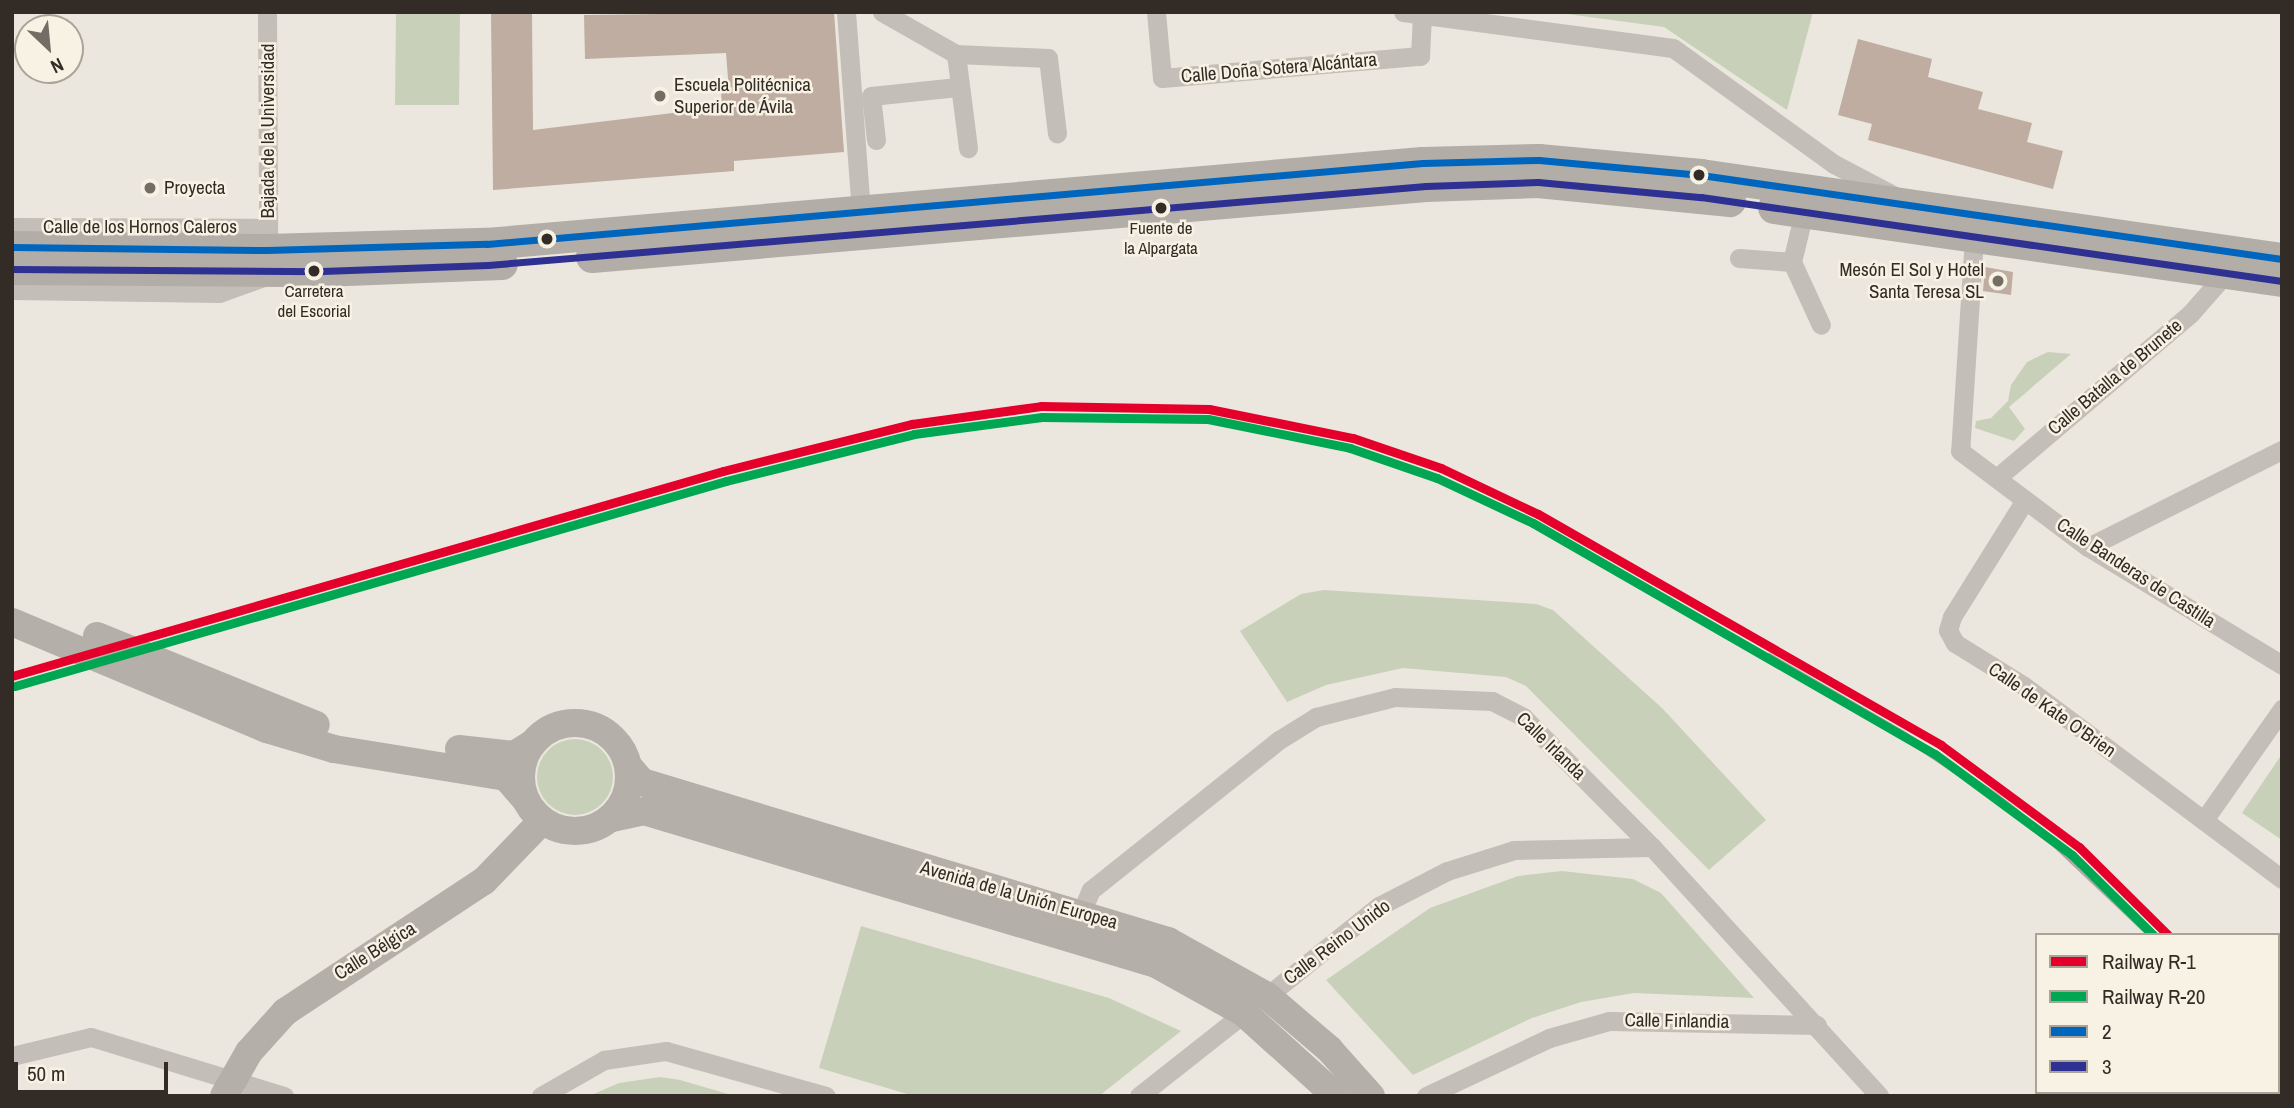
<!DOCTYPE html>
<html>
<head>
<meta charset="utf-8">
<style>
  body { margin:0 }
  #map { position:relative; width:2294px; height:1108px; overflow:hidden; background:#ebe7de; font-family:"Archivo Narrow",sans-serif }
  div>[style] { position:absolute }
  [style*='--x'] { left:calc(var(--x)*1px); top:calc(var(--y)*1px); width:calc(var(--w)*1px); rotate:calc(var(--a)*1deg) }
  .green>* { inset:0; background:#c9d0b9 }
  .round { border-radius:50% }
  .building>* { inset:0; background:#beada0 }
  .street>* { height:19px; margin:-9.5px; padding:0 9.5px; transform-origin:9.5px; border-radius:9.5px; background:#c3beb8 }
  .secondary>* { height:28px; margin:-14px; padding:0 14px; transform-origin:14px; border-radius:14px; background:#b4afa8 }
  .secondary>.ring { margin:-14px; padding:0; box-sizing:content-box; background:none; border:28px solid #b4afa8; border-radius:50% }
  .primary>* { height:32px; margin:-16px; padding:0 16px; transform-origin:16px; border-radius:16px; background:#b2ada7 }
  .rail>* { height:8px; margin-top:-4px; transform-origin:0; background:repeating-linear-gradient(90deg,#f8f2e5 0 16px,#aba7a2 0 32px); box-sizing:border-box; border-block:2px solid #aba7a2 }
  .bus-1>* { height:7px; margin:-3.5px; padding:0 3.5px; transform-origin:3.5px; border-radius:3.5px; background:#0065bd }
  .bus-2>* { height:7px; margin:-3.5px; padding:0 3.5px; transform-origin:3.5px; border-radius:3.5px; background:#2e3092 }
  .rail-1>* { height:9px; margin:-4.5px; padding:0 4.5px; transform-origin:4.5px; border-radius:4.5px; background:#e4002b }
  .rail-2>* { height:9px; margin:-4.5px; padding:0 4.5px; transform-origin:4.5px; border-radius:4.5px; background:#00a651 }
  .dots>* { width:19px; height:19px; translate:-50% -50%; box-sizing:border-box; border:4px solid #f8f2e5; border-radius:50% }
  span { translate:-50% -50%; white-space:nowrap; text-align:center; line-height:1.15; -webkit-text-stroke:5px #f8f2e5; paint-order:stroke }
  .bus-label { font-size:17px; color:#332c26 }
  .street-label { font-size:19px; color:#332c26 }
  .poi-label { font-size:19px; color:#332c26 }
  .left { translate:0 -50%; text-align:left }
  .right { translate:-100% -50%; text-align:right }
  .frame { position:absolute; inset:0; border:14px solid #332c26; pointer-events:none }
  .legend { position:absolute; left:2035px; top:933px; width:245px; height:161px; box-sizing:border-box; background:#f8f2e5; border:2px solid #a9a399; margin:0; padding:9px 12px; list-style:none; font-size:21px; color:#332c26 }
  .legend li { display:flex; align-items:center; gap:14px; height:35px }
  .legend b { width:35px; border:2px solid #a9a399 }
  .north { position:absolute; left:14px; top:14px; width:70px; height:70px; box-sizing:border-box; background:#f8f2e5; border:2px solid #a9a399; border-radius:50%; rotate:154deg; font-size:19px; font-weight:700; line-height:28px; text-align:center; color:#332c26 }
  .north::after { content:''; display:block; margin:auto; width:24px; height:32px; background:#736d66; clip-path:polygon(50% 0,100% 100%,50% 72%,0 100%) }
  .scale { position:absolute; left:14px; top:1062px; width:154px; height:32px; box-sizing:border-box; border:4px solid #332c26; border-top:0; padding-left:9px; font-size:21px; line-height:24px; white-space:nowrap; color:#332c26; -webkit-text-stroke:5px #f8f2e5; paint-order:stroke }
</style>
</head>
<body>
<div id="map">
  <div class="green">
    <div style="clip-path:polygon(396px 12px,460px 12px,459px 105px,395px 105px)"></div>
    <div style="clip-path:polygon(1552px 12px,1813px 12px,1787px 110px,1664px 27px)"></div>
    <div style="clip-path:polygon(2048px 352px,2071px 354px,2009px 407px,2025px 429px,2014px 441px,1975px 428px,1976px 421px,1991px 418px,2008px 401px,2011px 385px,2027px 362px)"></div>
    <div style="clip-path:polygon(1324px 590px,1536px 604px,1553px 610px,1662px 708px,1766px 820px,1709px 870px,1526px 686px,1506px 677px,1403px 668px,1326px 685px,1287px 702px,1240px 631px,1301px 594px)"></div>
    <div class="round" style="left:537px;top:739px;width:76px;height:76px"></div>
    <div style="clip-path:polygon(2282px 754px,2282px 840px,2242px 813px)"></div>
    <div style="clip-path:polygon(1562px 871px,1633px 879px,1661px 893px,1754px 998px,1634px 993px,1581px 1002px,1532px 1018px,1413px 1075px,1326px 980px,1430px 908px,1518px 876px)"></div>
    <div style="clip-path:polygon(861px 926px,1109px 998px,1181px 1031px,1099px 1096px,914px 1096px,819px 1068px)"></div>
    <div style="clip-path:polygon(660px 1077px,680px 1080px,735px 1096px,589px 1096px,619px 1083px)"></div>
  </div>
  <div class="building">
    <div style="clip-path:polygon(491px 12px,532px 12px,533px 130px,722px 107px,721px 91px,729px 91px,726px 53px,585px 59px,584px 15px,834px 12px,844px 152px,734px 161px,734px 171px,493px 190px)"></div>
    <div style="clip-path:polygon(1858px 39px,1932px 59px,1928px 77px,1983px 92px,1978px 109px,2032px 123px,2027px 142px,2063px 151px,2053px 189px,1868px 140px,1872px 124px,1838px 115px)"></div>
    <div style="clip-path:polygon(1985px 267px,2013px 272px,2011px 295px,1983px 291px)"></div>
  </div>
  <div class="street">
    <div style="--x:267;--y:12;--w:227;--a:89.7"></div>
    <div style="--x:846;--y:12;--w:200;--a:85.7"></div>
    <div style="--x:882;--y:12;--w:85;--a:29.6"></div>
    <div style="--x:956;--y:54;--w:95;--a:82.7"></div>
    <div style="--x:1156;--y:12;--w:66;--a:84.8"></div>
    <div style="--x:1162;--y:78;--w:259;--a:-4.9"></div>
    <div style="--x:1420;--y:56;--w:41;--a:-87.2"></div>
    <div style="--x:1403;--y:12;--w:272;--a:7.6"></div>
    <div style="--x:1673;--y:48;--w:198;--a:35.8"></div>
    <div style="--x:1834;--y:164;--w:67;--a:27.7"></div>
    <div style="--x:956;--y:54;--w:92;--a:2.5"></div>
    <div style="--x:1048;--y:58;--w:76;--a:83.2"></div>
    <div style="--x:876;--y:140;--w:44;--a:-96.5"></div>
    <div style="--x:871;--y:96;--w:87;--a:-5.9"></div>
    <div style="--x:1804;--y:212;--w:51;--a:103.5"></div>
    <div style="--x:1792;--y:262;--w:69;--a:65.3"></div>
    <div style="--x:12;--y:227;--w:256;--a:0.2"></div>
    <div style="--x:1974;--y:237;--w:214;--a:93.7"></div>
    <div style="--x:1960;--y:451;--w:160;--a:36.9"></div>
    <div style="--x:2088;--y:547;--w:227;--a:31.3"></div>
    <div style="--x:1739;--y:258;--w:53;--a:4.3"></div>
    <div style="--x:12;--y:290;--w:207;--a:0.8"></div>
    <div style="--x:219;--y:293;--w:45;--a:-19.7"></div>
    <div style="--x:1999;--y:476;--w:250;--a:-40.3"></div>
    <div style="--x:2190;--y:314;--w:55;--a:-48.7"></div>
    <div style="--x:2025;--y:500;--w:138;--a:122"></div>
    <div style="--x:1952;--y:617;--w:14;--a:107"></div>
    <div style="--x:1948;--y:630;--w:15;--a:62"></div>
    <div style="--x:1955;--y:643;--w:81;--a:31.9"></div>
    <div style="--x:2024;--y:686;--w:322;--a:36.8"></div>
    <div style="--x:2088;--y:547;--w:217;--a:-26.6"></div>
    <div style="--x:2204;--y:820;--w:136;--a:-54.9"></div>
    <div style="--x:1081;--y:913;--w:25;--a:-67"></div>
    <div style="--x:1091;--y:890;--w:241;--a:-38.6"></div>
    <div style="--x:1279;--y:740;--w:44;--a:-31.9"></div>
    <div style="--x:1316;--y:717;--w:81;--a:-14.2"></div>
    <div style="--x:1395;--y:697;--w:97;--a:2.4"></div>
    <div style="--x:1492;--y:701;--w:35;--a:27"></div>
    <div style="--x:1523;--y:717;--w:183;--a:45.2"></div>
    <div style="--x:1652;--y:847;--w:337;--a:47.6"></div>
    <div style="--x:1267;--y:996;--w:144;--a:-38.8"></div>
    <div style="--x:1379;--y:906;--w:76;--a:-27.2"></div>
    <div style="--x:1447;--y:871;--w:70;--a:-17.4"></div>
    <div style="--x:1514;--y:850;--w:138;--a:-1.2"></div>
    <div style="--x:12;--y:1056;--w:81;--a:-13.5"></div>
    <div style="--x:91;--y:1037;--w:202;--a:17"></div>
    <div style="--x:541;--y:1096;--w:73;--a:-29.7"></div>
    <div style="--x:604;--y:1060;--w:63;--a:-8.3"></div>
    <div style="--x:666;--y:1051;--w:166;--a:15.7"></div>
    <div style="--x:1139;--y:1096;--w:134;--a:-38.3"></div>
    <div style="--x:1426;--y:1096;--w:136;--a:-25.2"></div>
    <div style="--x:1549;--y:1038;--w:62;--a:-15.8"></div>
    <div style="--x:1609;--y:1021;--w:208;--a:1.1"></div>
  </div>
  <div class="secondary">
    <div style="--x:12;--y:622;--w:277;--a:22.8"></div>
    <div style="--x:267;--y:729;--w:70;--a:16.6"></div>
    <div style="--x:334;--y:749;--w:174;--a:9.2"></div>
    <div style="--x:506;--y:777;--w:29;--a:49"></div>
    <div style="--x:97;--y:636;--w:236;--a:22.1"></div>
    <div class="ring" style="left:521px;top:723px;width:80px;height:80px"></div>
    <div style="--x:459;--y:749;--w:55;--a:6.2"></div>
    <div style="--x:514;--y:755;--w:22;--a:-32"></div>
    <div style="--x:629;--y:767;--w:20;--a:49"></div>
    <div style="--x:642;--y:782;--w:550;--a:16.82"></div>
    <div style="--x:1168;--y:941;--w:113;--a:29.1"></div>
    <div style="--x:1267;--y:996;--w:82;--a:40.5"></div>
    <div style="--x:1329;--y:1049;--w:63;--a:48.2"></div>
    <div style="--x:612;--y:818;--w:33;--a:-12"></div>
    <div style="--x:644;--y:811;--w:534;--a:16.64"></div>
    <div style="--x:1156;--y:964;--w:101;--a:29.1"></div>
    <div style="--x:1244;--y:1013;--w:124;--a:42.1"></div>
    <div style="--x:224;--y:1096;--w:51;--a:-60.4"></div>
    <div style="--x:249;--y:1052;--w:54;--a:-48"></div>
    <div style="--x:285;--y:1012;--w:238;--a:-33.4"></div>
    <div style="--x:484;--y:881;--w:83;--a:-46"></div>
  </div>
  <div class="primary">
    <div style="--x:1774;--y:208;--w:513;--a:8.18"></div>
    <div style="--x:12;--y:247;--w:255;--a:0.7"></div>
    <div style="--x:267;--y:250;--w:220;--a:-1.6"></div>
    <div style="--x:487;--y:244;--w:939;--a:-4.95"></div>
    <div style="--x:1423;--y:163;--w:116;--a:-1.5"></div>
    <div style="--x:1539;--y:160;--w:163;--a:5.3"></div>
    <div style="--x:1701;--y:175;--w:587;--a:8.23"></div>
    <div style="--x:592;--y:257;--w:837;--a:-4.87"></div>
    <div style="--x:1426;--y:186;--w:112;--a:-2"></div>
    <div style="--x:1538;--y:182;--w:193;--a:5.7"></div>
    <div style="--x:12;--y:269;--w:310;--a:0.4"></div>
    <div style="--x:322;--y:271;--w:180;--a:-2.2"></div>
  </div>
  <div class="rail">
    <div style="--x:1767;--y:656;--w:160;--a:30.1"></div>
    <div style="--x:1905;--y:736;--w:106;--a:33.8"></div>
    <div style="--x:1993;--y:795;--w:81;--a:38"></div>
    <div style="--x:2057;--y:845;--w:131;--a:43.5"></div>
    <div style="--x:2278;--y:1083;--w:6;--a:45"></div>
  </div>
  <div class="bus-1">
    <div style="--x:12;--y:247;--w:255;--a:0.7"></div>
    <div style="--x:267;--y:250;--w:220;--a:-1.6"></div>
    <div style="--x:487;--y:244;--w:939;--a:-4.95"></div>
    <div style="--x:1423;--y:163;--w:116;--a:-1.5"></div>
    <div style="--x:1539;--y:160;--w:163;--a:5.3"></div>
    <div style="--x:1701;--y:175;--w:587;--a:8.23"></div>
  </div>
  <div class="bus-2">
    <div style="--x:12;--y:269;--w:310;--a:0.4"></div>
    <div style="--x:322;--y:271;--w:166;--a:-2.1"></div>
    <div style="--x:488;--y:265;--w:941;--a:-4.81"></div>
    <div style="--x:1426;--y:186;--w:112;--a:-2"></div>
    <div style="--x:1538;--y:182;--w:164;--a:5.3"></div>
    <div style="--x:1701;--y:197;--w:587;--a:8.23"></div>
  </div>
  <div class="rail-1">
    <div style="--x:12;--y:676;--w:740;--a:-16.08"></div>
    <div style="--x:723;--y:471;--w:195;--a:-14"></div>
    <div style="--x:912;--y:424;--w:130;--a:-7.9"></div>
    <div style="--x:1041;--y:406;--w:168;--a:1"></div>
    <div style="--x:1209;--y:409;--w:147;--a:11.4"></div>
    <div style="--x:1353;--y:438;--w:93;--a:18.8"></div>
    <div style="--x:1441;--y:468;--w:107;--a:25.4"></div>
    <div style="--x:1538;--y:514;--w:465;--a:29.8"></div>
    <div style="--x:1941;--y:745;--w:172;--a:36.5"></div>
    <div style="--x:2079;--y:847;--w:125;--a:44.7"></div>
  </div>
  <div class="rail-2">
    <div style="--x:15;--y:686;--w:740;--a:-16.08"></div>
    <div style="--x:726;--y:481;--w:194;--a:-14"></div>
    <div style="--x:914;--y:434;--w:129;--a:-7.6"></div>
    <div style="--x:1042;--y:417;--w:166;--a:0.7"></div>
    <div style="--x:1208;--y:419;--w:145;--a:11.5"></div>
    <div style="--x:1350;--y:448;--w:92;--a:19"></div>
    <div style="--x:1437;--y:478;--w:106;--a:25.1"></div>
    <div style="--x:1533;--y:523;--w:464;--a:29.9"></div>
    <div style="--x:1935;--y:754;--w:170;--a:36.4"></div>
    <div style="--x:2072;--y:855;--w:114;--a:44.6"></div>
  </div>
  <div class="dots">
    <div style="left:660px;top:96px;background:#736d66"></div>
    <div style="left:1699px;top:175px;background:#332c26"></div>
    <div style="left:150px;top:188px;background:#736d66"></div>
    <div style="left:1161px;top:208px;background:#332c26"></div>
    <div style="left:547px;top:239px;background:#332c26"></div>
    <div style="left:314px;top:271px;background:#332c26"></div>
    <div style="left:1998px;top:281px;background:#736d66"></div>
  </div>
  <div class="bus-label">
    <span style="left:1161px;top:238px">Fuente de<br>la Alpargata</span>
    <span style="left:314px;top:301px">Carretera<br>del Escorial</span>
  </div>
  <div class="street-label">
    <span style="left:1279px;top:68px;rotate:-5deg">Calle Doña Sotera Alcántara</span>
    <span style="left:268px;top:131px;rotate:-90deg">Bajada de la Universidad</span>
    <span style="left:140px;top:227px">Calle de los Hornos Caleros</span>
    <span style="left:2115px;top:377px;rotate:-40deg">Calle Batalla de Brunete</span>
    <span style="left:2136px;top:573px;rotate:33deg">Calle Banderas de Castilla</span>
    <span style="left:2052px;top:710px;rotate:35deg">Calle de Kate O'Brien</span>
    <span style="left:1551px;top:746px;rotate:44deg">Calle Irlanda</span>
    <span style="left:1019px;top:895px;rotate:16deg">Avenida de la Unión Europea</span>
    <span style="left:1337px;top:942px;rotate:-37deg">Calle Reino Unido</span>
    <span style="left:375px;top:951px;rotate:-32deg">Calle Bélgica</span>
    <span style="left:1677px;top:1021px;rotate:1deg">Calle Finlandia</span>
  </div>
  <div class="poi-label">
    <span class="left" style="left:674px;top:96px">Escuela Politécnica<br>Superior de Ávila</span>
    <span class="left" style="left:164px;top:188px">Proyecta</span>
    <span class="right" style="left:1984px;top:281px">Mesón El Sol y Hotel<br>Santa Teresa SL</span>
  </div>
  <div class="frame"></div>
  <ul class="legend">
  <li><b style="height:9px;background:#e4002b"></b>Railway R-1</li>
  <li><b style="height:9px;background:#00a651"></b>Railway R-20</li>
  <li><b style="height:9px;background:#0065bd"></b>2</li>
  <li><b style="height:9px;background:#2e3092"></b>3</li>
  </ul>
  <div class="north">N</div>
  <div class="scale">50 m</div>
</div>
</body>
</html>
